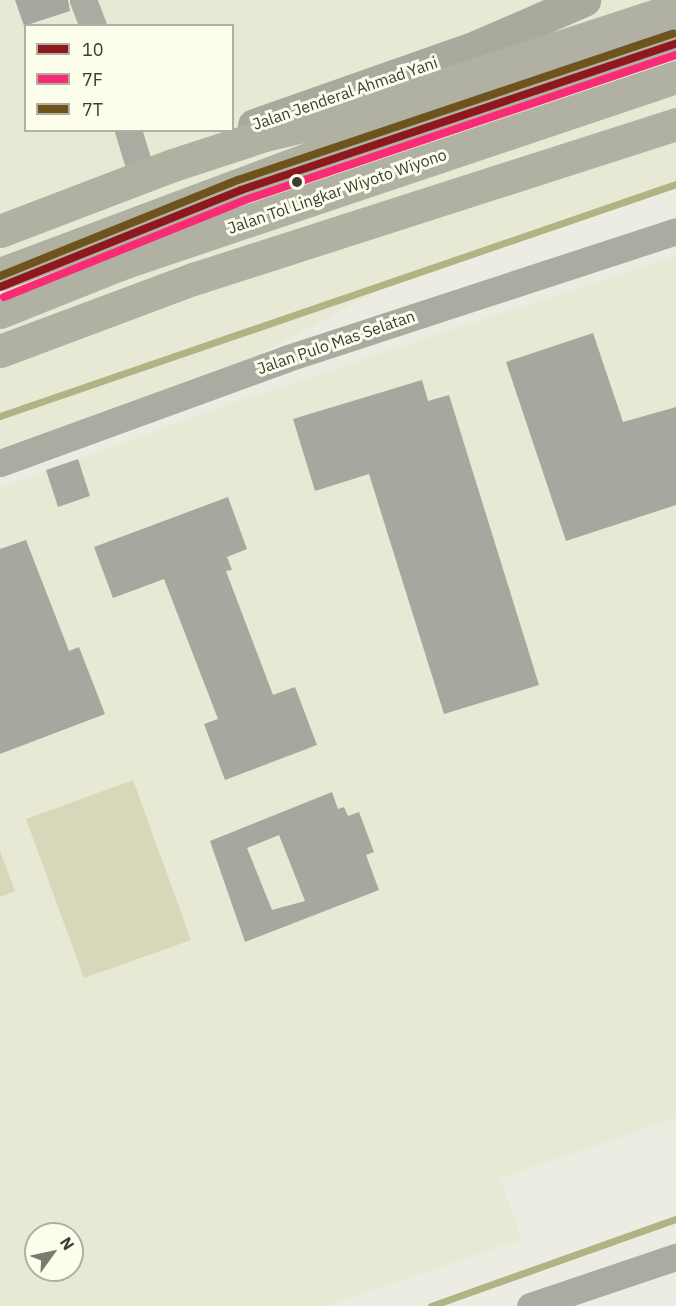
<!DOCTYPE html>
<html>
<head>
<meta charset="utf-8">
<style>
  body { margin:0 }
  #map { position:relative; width:676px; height:1306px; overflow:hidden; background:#ecece2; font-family:"IBM Plex Sans",sans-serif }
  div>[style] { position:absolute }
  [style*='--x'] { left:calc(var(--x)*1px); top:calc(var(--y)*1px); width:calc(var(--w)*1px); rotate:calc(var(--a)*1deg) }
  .built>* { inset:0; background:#e8e9d5 }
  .green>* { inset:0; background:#d7d8ba }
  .stream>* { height:7px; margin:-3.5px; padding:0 3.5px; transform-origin:3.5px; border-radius:3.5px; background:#b0b383 }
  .building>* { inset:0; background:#a6a79f }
  .minor>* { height:27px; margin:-13.5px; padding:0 13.5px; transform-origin:13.5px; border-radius:13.5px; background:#aaaba1 }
  .secondary>* { height:33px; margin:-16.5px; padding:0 16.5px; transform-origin:16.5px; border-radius:16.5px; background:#a9a99e }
  .motorway>* { height:33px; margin:-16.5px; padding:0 16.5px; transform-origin:16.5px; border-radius:16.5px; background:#b0b0a3 }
  .bus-1>* { height:8px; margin:-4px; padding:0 4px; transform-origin:4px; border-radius:4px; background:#8e181e }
  .bus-2>* { height:8px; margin:-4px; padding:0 4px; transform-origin:4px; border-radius:4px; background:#fa2b75 }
  .bus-3>* { height:8px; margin:-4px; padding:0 4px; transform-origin:4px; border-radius:4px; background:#6e531c }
  .dots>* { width:16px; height:16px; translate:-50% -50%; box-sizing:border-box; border:3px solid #fcfeeb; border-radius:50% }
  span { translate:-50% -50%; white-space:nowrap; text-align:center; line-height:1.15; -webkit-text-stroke:6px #fcfeeb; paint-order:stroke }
  .street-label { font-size:16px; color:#3c3c35 }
  .legend { position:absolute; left:24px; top:24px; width:210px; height:108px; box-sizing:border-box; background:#fcfeeb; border:2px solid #afb0a2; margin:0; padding:8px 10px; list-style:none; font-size:18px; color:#3c3c35 }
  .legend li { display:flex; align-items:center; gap:12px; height:30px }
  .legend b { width:30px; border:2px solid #afb0a2 }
  .north { position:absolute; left:24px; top:1222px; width:60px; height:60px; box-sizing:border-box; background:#fcfeeb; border:2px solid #afb0a2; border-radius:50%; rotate:57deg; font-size:16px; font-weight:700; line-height:24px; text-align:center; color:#3c3c35 }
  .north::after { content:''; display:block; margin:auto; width:21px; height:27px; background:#7a7a72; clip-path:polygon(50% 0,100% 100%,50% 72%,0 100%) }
</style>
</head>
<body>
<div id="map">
  <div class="built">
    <div style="clip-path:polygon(evenodd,0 0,676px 0,676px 184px,392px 283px,194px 390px,0 462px,0 0,26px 26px,232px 26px,232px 130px,26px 130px,26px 26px)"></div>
    <div style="clip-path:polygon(evenodd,676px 255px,676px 1118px,500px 1178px,522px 1239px,326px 1306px,0 1306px,0 488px,223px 406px,676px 255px,36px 1234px,72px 1234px,72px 1270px,36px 1270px,36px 1234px)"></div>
  </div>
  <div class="green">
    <div style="clip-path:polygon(133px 780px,191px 940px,84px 978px,26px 819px)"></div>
    <div style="clip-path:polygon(0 851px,15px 891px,0 897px)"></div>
  </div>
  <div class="stream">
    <div style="--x:0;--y:416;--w:715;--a:-18.94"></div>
    <div style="--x:431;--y:1306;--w:260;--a:-19.6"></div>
  </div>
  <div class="building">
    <div style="clip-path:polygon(15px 0,68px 0,70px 11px,24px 26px)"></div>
    <div style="clip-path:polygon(349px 164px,350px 167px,260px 197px)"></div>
    <div style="clip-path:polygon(593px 333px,623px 422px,676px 407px,676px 505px,566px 541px,506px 362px)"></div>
    <div style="clip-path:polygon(422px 380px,428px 401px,449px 395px,539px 685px,444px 714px,369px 474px,315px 491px,293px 419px)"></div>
    <div style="clip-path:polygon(78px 459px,90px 496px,58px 507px,46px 470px)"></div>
    <div style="clip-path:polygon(228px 497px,247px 549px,227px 557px,232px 570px,226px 571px,273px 695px,295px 687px,317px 745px,225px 780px,204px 724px,218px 719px,164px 579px,113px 598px,94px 547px)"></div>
    <div style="clip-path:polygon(26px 540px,69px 651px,79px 647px,105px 714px,0 754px,0 549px)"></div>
    <div style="clip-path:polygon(evenodd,332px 792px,338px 809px,344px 807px,348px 816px,359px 812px,374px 852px,366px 855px,379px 890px,245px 942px,210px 841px,332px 792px,279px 835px,305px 901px,272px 910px,247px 848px,279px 835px)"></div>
  </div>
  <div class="minor">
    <div style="--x:83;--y:0;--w:28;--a:69"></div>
    <div style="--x:128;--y:130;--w:34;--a:73"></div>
    <div style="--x:0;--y:463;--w:303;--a:-20"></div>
    <div style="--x:285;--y:359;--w:411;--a:-18.1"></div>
    <div style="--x:530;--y:1306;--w:154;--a:-18.6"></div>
  </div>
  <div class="secondary">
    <div style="--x:254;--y:125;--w:238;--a:-19.4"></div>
    <div style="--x:478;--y:46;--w:116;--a:-23.5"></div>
  </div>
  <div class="motorway">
    <div style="--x:0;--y:231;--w:185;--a:-20.9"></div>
    <div style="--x:173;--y:165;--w:97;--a:-18.1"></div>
    <div style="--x:265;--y:135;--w:91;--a:-13.3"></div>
    <div style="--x:354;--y:114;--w:339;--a:-18.1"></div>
    <div style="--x:0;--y:274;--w:380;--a:-20.5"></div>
    <div style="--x:356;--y:141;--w:338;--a:-18.6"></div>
    <div style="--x:0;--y:312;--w:135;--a:-21.8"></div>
    <div style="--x:125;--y:262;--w:581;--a:-18.56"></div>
    <div style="--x:0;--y:351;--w:206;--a:-20.5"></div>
    <div style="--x:193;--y:279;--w:507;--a:-17.79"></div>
  </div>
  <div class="bus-1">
    <div style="--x:0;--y:287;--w:260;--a:-21.9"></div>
    <div style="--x:241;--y:190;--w:459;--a:-18.6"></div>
  </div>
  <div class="bus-2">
    <div style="--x:4;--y:297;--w:260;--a:-21.9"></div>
    <div style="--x:245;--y:200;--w:455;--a:-18.6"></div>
  </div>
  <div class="bus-3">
    <div style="--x:0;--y:276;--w:257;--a:-22"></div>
    <div style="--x:238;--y:180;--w:459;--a:-18.6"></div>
  </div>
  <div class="dots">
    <div style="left:297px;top:182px;background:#3c3c35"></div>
  </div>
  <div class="street-label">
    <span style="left:345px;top:93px;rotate:-19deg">Jalan Jenderal Ahmad Yani</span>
    <span style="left:337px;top:191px;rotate:-19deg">Jalan Tol Lingkar Wiyoto Wiyono</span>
    <span style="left:336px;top:342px;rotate:-19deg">Jalan Pulo Mas Selatan</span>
  </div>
  <ul class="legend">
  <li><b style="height:8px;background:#8e181e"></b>10</li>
  <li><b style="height:8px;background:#fa2b75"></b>7F</li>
  <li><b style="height:8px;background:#6e531c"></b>7T</li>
  </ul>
  <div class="north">N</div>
</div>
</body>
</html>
